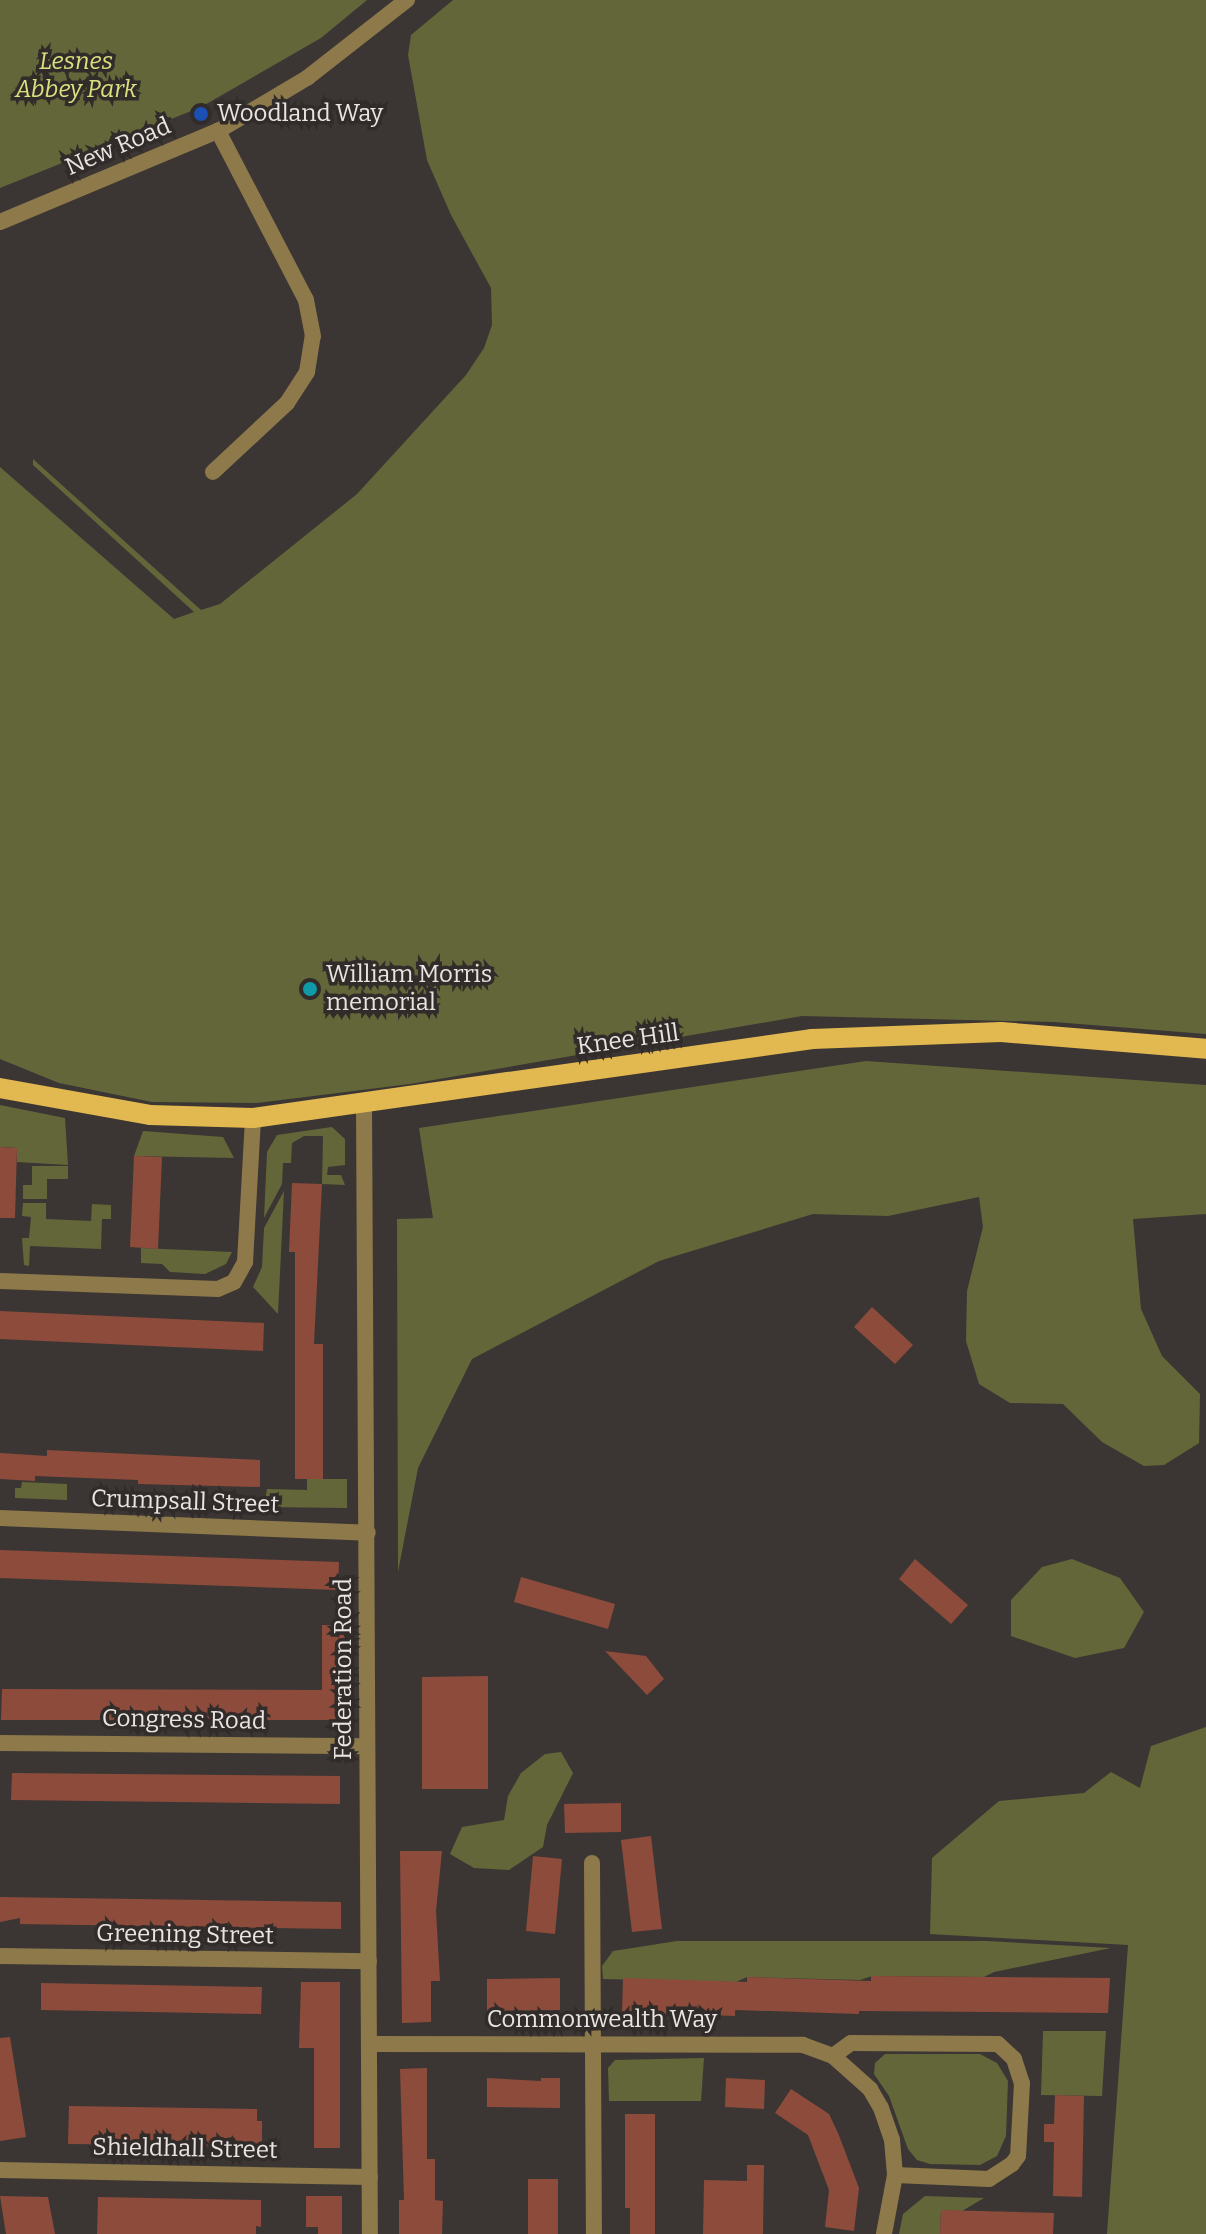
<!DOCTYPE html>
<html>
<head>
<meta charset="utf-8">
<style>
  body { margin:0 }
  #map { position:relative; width:1206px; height:2234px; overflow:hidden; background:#3b3634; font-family:Bitter,serif }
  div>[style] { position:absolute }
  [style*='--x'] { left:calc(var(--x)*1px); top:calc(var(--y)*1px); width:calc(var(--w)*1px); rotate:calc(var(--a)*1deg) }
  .green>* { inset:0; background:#636639 }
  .building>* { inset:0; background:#8d4b3b }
  .minor>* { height:16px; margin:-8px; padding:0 8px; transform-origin:8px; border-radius:8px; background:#8d794a }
  .primary>* { height:20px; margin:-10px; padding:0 10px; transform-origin:10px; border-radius:10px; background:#e2b850 }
  .dots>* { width:22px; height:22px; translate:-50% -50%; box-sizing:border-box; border:4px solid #312c2a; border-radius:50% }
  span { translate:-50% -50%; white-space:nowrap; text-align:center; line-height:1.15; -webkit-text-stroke:7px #312c2a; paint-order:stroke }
  .park-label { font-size:24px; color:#dbe17e; font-style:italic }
  .poi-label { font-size:24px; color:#e8e4e2 }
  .left { translate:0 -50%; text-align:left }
  .street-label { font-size:24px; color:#e8e4e2 }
</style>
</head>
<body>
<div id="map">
  <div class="green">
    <div style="clip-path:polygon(0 0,367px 0,321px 38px,201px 107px,0 188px)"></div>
    <div style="clip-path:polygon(453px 0,1206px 0,1206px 1034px,1054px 1022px,802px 1016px,410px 1084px,257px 1103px,152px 1102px,59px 1083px,0 1059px,0 467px,174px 619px,194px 612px,33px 465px,33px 459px,201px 610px,220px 604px,357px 494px,466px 375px,484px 348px,492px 325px,491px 288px,451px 215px,427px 160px,408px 55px,411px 35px)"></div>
    <div style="clip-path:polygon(866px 1061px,1206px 1085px,1206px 1214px,1133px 1219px,1141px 1309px,1162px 1356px,1200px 1394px,1199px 1443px,1164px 1465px,1144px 1466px,1102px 1442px,1063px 1404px,1010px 1403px,979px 1384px,966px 1341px,967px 1291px,983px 1227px,979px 1197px,888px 1216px,813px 1214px,659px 1261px,472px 1359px,418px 1468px,398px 1572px,397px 1219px,433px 1218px,419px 1128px)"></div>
    <div style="clip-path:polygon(0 1105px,65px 1118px,68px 1165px,17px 1162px,17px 1148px,0 1147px)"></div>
    <div style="clip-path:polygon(332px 1127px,345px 1139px,345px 1165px,328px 1167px,327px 1175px,341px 1175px,345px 1185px,322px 1184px,323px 1136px,304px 1136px,292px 1143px,291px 1163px,283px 1163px,282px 1184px,264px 1218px,267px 1152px,277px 1135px)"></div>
    <div style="clip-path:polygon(143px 1131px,223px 1137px,234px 1158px,134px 1156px)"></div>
    <div style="clip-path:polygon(32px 1166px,68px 1166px,68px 1179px,47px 1179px,47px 1199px,23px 1199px,23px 1185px,32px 1185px)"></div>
    <div style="clip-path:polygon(284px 1191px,278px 1314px,253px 1287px,262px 1267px,264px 1228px)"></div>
    <div style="clip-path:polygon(23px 1203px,46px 1203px,46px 1219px,91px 1221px,92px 1204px,111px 1205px,111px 1219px,102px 1219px,101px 1249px,30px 1246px,29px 1266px,24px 1265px,22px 1238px,29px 1238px,31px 1217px,22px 1216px)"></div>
    <div style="clip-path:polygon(141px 1248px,232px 1252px,226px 1264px,205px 1274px,170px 1272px,162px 1264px,141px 1263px)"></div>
    <div style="clip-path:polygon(307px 1479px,347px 1479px,347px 1508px,264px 1507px,267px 1489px,307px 1490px)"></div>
    <div style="clip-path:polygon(22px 1482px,67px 1484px,67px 1500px,15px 1498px,15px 1488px,21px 1488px)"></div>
    <div style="clip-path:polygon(1072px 1559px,1120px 1578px,1144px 1612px,1124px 1648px,1075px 1658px,1011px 1636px,1011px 1600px,1042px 1567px)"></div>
    <div style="clip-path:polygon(1206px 1727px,1206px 2234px,1107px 2234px,1128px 1945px,930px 1934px,932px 1858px,999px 1801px,1084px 1793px,1111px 1772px,1140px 1788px,1151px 1746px)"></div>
    <div style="clip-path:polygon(561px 1752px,573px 1773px,547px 1825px,543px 1847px,509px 1870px,474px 1868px,450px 1854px,462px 1827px,504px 1820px,508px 1796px,521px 1773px,545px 1754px)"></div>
    <div style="clip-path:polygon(677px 1941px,987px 1941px,1111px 1948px,994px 1972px,984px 1977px,872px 1976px,860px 1980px,747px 1977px,736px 1982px,603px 1979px,602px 1966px,613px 1951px)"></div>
    <div style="clip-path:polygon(1043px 2031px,1106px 2031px,1102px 2096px,1041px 2095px)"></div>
    <div style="clip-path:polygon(885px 2054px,980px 2054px,997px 2063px,1008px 2081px,1006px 2136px,997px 2156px,980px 2165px,930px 2164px,917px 2160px,908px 2149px,889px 2096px,874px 2074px,875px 2063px)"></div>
    <div style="clip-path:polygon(704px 2058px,701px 2101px,609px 2101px,608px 2068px,615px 2060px)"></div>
    <div style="clip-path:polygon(925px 2196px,984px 2198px,962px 2211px,941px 2210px,940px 2234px,899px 2234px,903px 2214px)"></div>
  </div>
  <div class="building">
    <div style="clip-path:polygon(0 1147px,17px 1148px,15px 1218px,0 1218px)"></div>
    <div style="clip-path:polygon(134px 1156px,162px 1157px,158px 1249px,130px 1247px)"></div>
    <div style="clip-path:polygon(292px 1183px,322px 1184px,314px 1344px,323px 1344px,323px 1479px,295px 1479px,295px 1252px,289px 1252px)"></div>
    <div style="clip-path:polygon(872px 1307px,913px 1345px,895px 1364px,854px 1327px)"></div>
    <div style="clip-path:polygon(0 1311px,264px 1323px,263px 1351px,0 1339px)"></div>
    <div style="clip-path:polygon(47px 1450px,260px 1460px,260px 1487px,138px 1484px,138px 1480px,35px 1476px,35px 1481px,0 1479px,0 1453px,47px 1456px)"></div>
    <div style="clip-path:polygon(0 1550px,339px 1562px,338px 1590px,0 1578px)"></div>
    <div style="clip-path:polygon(915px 1559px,968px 1605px,951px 1624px,899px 1579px)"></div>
    <div style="clip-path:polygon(521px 1577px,615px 1604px,608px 1629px,514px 1602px)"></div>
    <div style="clip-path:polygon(322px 1625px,348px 1625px,347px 1720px,1px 1720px,2px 1689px,322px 1690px)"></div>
    <div style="clip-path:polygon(605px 1651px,646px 1656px,664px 1679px,647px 1695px)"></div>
    <div style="clip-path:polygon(488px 1676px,488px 1789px,422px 1789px,422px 1677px)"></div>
    <div style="clip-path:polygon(12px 1773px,340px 1776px,340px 1804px,11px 1800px)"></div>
    <div style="clip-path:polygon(621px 1803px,621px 1832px,565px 1833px,564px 1804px)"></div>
    <div style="clip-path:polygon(651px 1836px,662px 1929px,632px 1932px,621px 1840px)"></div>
    <div style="clip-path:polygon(400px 1851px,442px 1851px,436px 1911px,440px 1981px,431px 1981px,431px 2022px,402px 2023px)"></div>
    <div style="clip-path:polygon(533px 1856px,562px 1859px,555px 1934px,526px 1931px)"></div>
    <div style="clip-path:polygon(0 1897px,341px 1902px,341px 1929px,20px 1924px,20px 1918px,0 1922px)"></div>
    <div style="clip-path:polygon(871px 1976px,1110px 1978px,1108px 2013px,859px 2011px,859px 2014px,735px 2010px,735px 2016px,622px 2012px,623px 1978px,747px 1982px,747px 1977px,871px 1981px)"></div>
    <div style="clip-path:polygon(560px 1978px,560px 2010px,487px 2011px,487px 1979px)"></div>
    <div style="clip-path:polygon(301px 1982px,340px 1982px,340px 2148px,314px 2148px,314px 2048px,299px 2048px)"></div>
    <div style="clip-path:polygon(41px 1983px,262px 1987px,261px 2014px,41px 2010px)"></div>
    <div style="clip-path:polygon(10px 2037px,26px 2137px,0 2141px,0 2038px)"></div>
    <div style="clip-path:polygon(427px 2068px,427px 2159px,435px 2159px,435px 2200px,443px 2201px,442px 2234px,399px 2234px,399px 2200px,404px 2200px,400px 2069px)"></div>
    <div style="clip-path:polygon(487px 2078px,541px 2081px,541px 2078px,560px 2078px,560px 2108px,487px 2107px)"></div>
    <div style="clip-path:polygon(726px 2078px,765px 2080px,764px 2109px,725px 2107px)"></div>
    <div style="clip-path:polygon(791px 2089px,829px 2114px,838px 2133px,859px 2188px,854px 2231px,825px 2227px,829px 2190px,808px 2135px,775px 2113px)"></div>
    <div style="clip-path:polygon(1055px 2095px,1084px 2096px,1082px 2197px,1053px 2196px,1054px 2142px,1044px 2142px,1044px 2124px,1054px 2124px)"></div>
    <div style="clip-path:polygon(69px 2106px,257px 2109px,257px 2121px,262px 2121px,262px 2146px,68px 2144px)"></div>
    <div style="clip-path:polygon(625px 2114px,655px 2114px,655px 2234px,630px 2234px,630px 2208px,625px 2208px)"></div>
    <div style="clip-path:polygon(747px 2165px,764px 2165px,763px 2234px,703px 2234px,704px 2180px,747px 2181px)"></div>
    <div style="clip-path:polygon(528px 2179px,558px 2179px,558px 2234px,528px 2234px)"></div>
    <div style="clip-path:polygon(0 2196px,48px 2197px,55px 2234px,6px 2234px)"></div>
    <div style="clip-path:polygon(306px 2196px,342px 2196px,342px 2234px,318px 2234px,318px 2227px,306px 2227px)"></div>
    <div style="clip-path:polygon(98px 2197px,261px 2200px,261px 2227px,256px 2226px,256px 2234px,97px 2234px)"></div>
    <div style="clip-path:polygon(941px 2210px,1054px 2213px,1053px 2234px,940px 2234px)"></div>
  </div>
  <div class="minor">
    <div style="--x:0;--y:222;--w:236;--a:-22.7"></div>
    <div style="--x:218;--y:131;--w:104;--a:-30.8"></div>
    <div style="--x:307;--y:78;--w:127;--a:-38"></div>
    <div style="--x:213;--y:472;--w:101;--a:-43"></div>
    <div style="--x:287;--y:403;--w:37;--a:-57"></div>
    <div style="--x:307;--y:372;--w:36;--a:-81"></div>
    <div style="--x:313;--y:336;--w:37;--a:-101"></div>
    <div style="--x:306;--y:300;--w:191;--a:-117.5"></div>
    <div style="--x:364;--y:1105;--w:1129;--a:89.7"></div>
    <div style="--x:0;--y:1281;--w:218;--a:2.1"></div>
    <div style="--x:218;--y:1289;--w:17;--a:-24"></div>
    <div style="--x:234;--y:1282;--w:23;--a:-61"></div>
    <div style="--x:245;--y:1262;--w:144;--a:-86.8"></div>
    <div style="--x:0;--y:1518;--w:368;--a:2.3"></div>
    <div style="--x:0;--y:1743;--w:367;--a:0.5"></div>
    <div style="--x:592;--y:1863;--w:371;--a:89.7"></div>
    <div style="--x:0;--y:1956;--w:369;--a:0.8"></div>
    <div style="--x:370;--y:2044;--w:433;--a:0.1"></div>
    <div style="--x:803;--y:2045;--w:32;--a:20"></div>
    <div style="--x:833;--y:2056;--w:50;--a:41.7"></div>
    <div style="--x:870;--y:2089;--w:22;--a:60"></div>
    <div style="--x:881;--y:2108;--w:34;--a:71"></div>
    <div style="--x:892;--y:2140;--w:35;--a:85"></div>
    <div style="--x:833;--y:2056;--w:22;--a:-36"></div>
    <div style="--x:851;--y:2043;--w:147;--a:0.4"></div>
    <div style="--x:998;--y:2044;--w:22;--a:43"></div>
    <div style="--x:1014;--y:2059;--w:25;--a:72"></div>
    <div style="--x:1022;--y:2083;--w:73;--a:93.1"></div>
    <div style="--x:1018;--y:2156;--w:10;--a:127"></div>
    <div style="--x:1012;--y:2164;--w:27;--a:147"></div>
    <div style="--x:989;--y:2179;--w:94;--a:-177.6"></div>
    <div style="--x:895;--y:2175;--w:60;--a:100.6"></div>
    <div style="--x:0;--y:2170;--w:370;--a:1.1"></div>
  </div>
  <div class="primary">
    <div style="--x:0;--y:1088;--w:152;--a:10.2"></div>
    <div style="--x:150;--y:1115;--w:103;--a:1.7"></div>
    <div style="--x:253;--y:1118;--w:565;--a:-8.04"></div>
    <div style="--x:812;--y:1039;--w:189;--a:-2.1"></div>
    <div style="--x:1001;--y:1032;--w:206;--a:4.7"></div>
  </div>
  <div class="dots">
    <div style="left:201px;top:114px;background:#1a4fb4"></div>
    <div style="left:310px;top:989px;background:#0f9aa8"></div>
  </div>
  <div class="park-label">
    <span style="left:76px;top:76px">Lesnes<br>Abbey Park</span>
  </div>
  <div class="poi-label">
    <span class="left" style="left:217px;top:114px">Woodland Way</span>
    <span class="left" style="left:326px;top:989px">William Morris<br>memorial</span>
  </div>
  <div class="street-label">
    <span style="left:118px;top:147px;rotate:-23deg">New Road</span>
    <span style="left:628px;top:1040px;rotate:-8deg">Knee Hill</span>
    <span style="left:185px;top:1502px;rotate:2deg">Crumpsall Street</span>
    <span style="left:344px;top:1669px;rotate:-90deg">Federation Road</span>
    <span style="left:184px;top:1720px;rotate:1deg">Congress Road</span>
    <span style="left:185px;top:1935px;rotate:1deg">Greening Street</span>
    <span style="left:602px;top:2020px">Commonwealth Way</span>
    <span style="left:185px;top:2149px;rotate:1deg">Shieldhall Street</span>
  </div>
</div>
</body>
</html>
